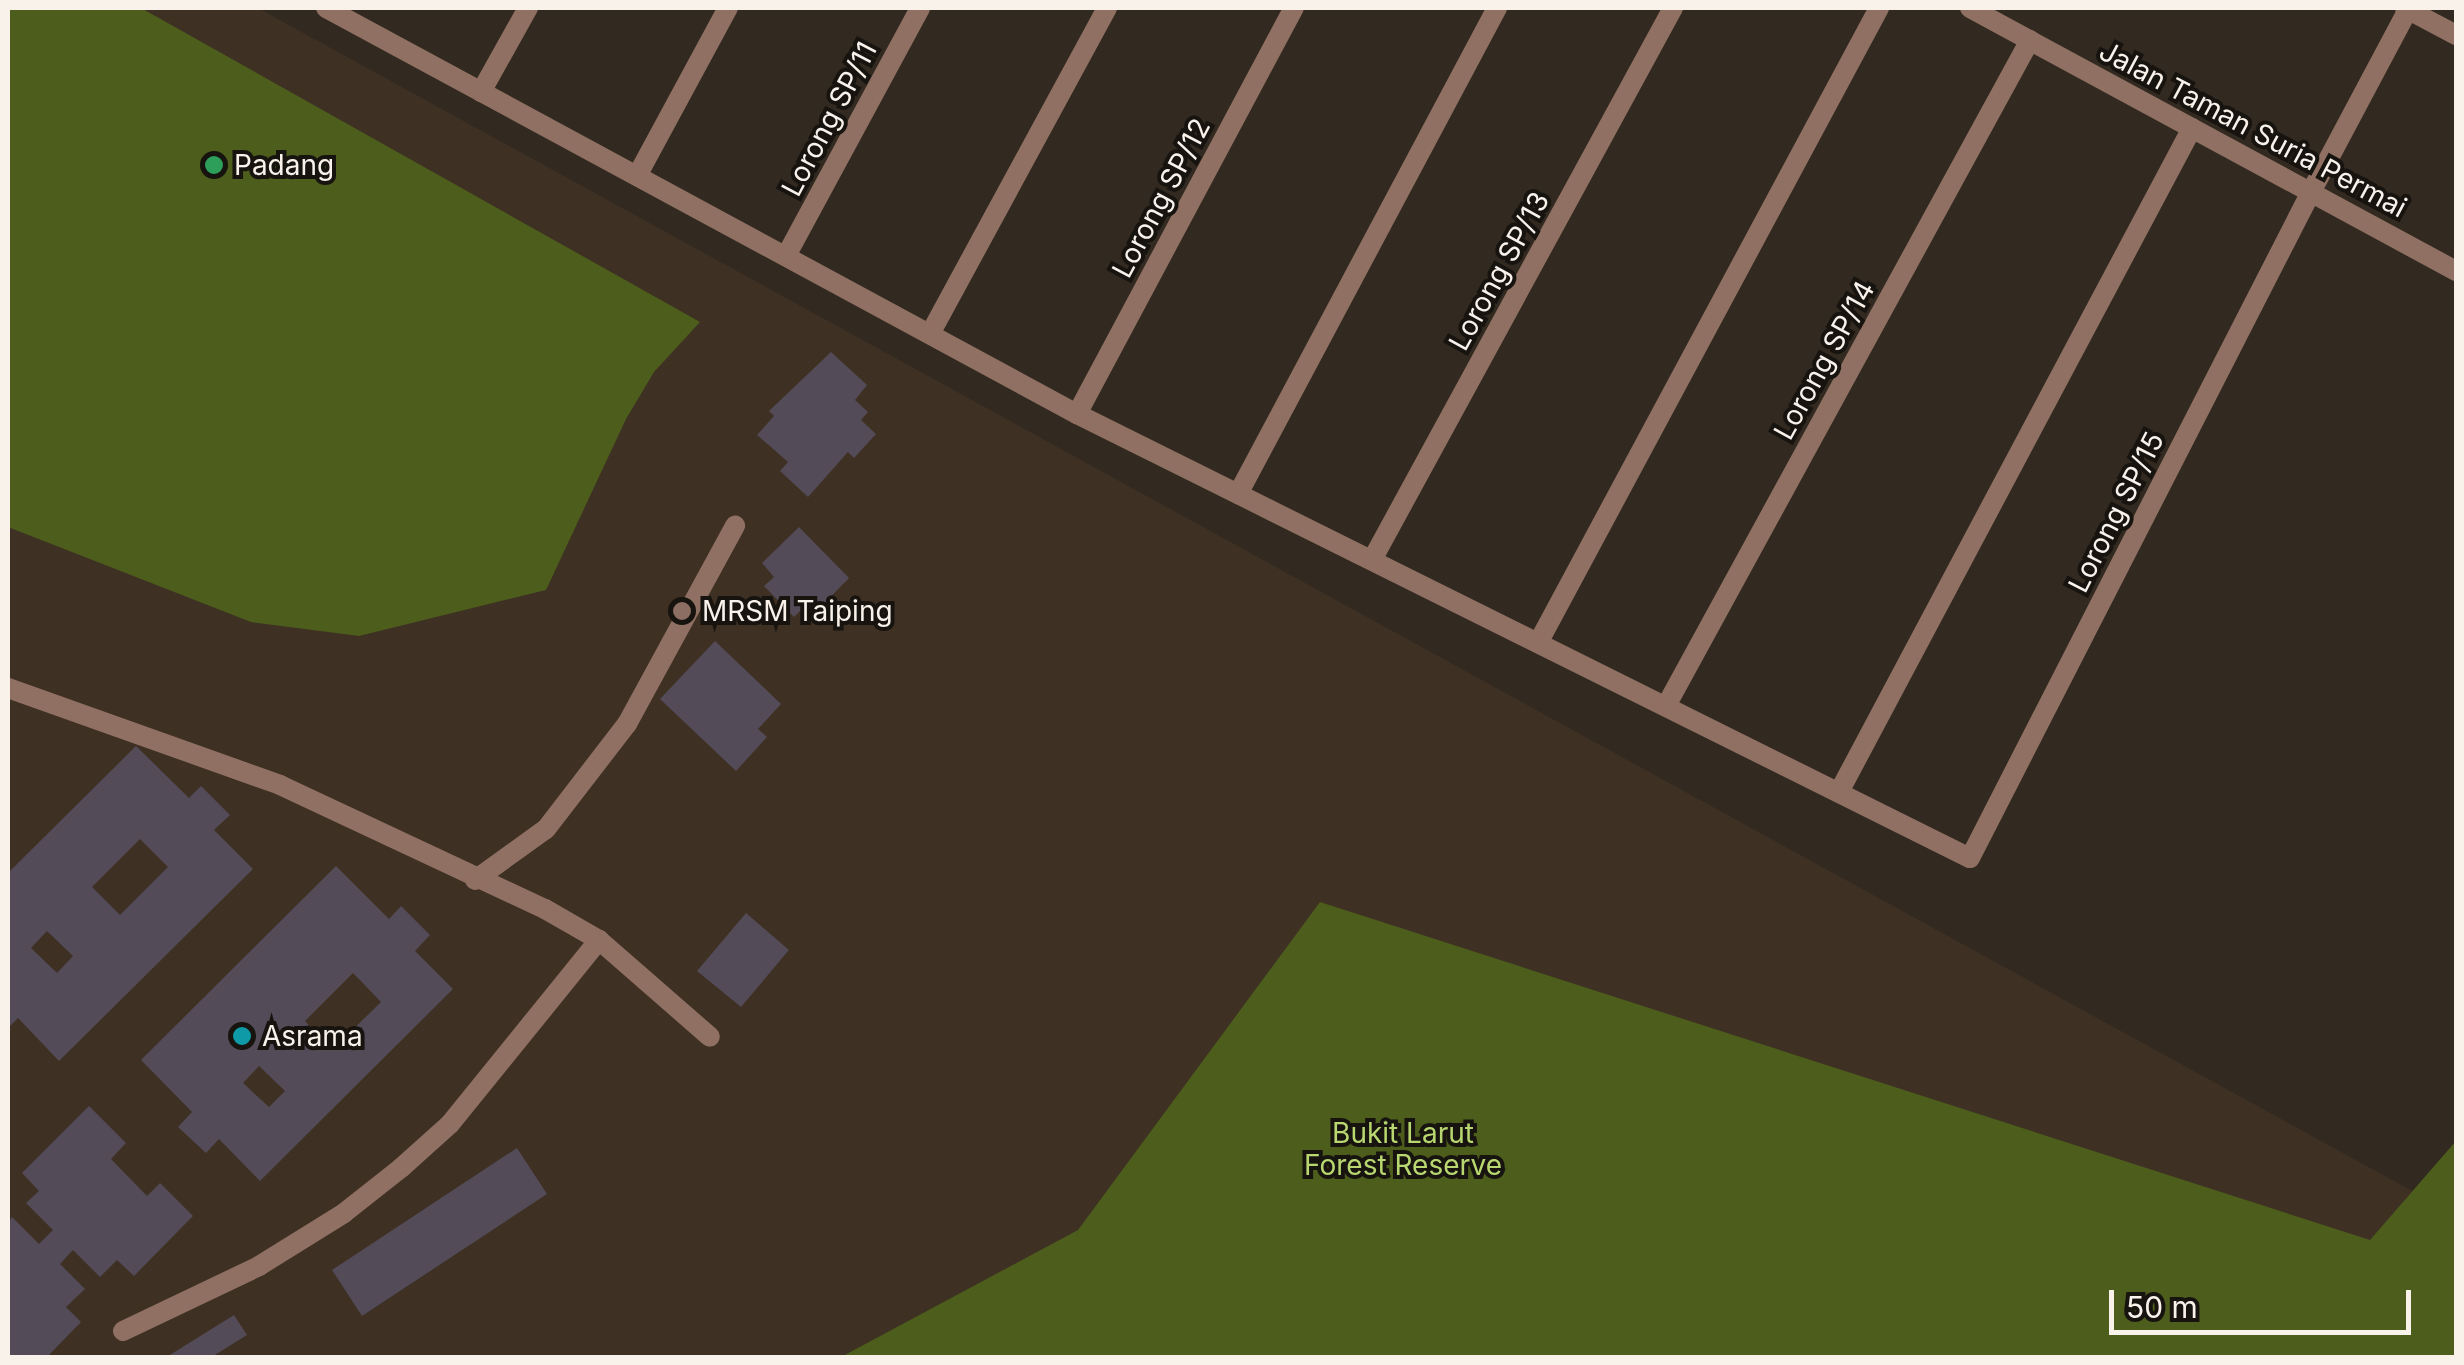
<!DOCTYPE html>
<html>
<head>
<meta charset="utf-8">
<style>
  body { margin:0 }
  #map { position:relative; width:2464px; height:1365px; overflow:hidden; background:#322a20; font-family:Inter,sans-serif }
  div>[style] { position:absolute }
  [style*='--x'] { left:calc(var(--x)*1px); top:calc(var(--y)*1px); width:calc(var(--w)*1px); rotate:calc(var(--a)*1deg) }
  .education>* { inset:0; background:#3e3023 }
  .green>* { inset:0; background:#4c5d1c }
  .building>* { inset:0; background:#534b57 }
  .lane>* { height:20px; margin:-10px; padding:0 10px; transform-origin:10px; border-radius:10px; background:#907062 }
  .street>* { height:20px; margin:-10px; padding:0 10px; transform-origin:10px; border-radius:10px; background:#907062 }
  .dots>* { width:28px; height:28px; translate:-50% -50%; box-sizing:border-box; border:5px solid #17130f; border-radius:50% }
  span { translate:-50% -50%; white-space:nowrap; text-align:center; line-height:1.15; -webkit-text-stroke:8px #17130f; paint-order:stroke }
  .street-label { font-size:28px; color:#f8f2eb }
  .poi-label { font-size:28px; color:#f8f2eb }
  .left { translate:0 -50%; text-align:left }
  .park-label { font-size:28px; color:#b8d770 }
  .frame { position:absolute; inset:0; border:10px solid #f8f2eb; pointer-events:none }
  .scale { position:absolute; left:2109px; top:1290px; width:302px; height:45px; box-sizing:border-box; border:5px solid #f8f2eb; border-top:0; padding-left:12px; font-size:30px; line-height:35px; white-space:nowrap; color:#f8f2eb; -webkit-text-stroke:8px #17130f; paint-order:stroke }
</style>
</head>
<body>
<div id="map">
  <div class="education">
    <div style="clip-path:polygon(8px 8px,258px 8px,2456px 1215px,2454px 1357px,8px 1358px)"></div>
  </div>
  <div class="green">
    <div style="clip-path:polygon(8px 8px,141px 8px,700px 322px,654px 372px,626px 419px,546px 590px,359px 636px,251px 622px,8px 527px)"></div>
    <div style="clip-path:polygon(1320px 902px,2370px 1240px,2456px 1141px,2456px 1357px,841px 1357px,1078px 1230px)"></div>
  </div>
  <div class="building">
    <div style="clip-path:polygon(831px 352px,867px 385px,855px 400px,868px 412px,861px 420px,876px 434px,854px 458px,848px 452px,808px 497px,780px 471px,788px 462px,757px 435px,774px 416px,769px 411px)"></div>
    <div style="clip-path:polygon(799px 527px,849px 578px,813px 615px,805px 606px,794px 617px,764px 586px,774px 577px,762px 563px)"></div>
    <div style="clip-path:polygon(715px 641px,781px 704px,758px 729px,767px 737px,736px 771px,660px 699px)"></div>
    <div style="clip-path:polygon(evenodd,136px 746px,189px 798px,201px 786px,230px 815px,214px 830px,253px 869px,59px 1061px,18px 1018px,8px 1028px,8px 873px,136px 746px,140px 839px,168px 867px,120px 915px,92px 887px,140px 839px,136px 746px,47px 931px,73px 956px,57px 973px,31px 948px,47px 931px)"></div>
    <div style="clip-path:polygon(evenodd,336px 866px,389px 919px,401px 906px,430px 935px,415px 951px,453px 989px,260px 1181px,219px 1139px,206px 1153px,178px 1127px,192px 1112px,141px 1060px,336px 866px,353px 973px,381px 1002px,332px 1050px,305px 1021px,353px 973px,336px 866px,259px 1066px,285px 1091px,269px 1107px,243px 1083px,259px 1066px)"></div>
    <div style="clip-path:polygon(746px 913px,789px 950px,741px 1007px,697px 971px)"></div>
    <div style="clip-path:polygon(89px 1106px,126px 1143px,111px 1159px,147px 1196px,160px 1183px,193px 1216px,134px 1276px,117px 1260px,100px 1277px,73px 1250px,60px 1264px,85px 1289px,66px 1307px,81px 1322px,46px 1358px,8px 1358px,8px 1223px,12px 1217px,39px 1244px,53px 1230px,26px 1203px,39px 1191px,22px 1173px)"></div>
    <div style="clip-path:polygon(517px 1148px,547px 1194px,362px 1316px,332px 1270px)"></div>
    <div style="clip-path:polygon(234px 1315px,247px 1335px,210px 1358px,165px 1358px)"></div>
  </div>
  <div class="lane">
    <div style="--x:2405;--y:8;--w:58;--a:27.9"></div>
    <div style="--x:637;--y:176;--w:191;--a:-61.6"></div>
    <div style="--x:2311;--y:192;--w:208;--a:-62"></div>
    <div style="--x:930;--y:334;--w:371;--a:-61.5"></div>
    <div style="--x:1238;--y:494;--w:551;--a:-61.95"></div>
    <div style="--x:1538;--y:643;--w:721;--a:-61.76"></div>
    <div style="--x:1839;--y:792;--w:752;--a:-62"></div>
  </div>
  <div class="street">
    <div style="--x:326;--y:8;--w:854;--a:28.4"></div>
    <div style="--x:1077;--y:414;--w:997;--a:26.44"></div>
    <div style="--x:1970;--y:858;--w:748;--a:-62.89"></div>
    <div style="--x:1970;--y:8;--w:553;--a:28.42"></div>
    <div style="--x:481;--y:92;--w:96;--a:-60.8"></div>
    <div style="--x:786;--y:256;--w:282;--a:-61.6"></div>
    <div style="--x:1077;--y:414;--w:460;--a:-61.9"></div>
    <div style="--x:1372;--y:560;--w:629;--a:-61.4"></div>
    <div style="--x:8;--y:688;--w:289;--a:19.6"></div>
    <div style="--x:280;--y:785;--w:293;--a:25.1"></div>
    <div style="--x:545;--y:909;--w:62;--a:29.9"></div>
    <div style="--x:599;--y:940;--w:147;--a:41.1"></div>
    <div style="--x:1666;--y:706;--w:759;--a:-61.34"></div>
    <div style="--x:475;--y:880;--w:87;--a:-35.7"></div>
    <div style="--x:546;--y:829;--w:133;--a:-52.4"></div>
    <div style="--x:627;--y:724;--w:226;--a:-61.4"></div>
    <div style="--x:123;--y:1331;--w:151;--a:-25.5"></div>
    <div style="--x:259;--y:1266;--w:100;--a:-31.9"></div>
    <div style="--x:344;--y:1213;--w:73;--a:-38.3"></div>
    <div style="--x:401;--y:1168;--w:66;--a:-41.9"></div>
    <div style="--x:450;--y:1124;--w:237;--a:-51"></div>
  </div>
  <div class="dots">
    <div style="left:214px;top:165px;background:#2e9e5b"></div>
    <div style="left:682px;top:611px;background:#8d6e63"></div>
    <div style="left:242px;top:1036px;background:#0f9aa8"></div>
  </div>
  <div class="street-label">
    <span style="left:829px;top:119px;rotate:-62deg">Lorong SP/11</span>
    <span style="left:2253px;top:129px;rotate:28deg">Jalan Taman Suria Permai</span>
    <span style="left:1161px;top:198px;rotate:-62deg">Lorong SP/12</span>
    <span style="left:1499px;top:271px;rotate:-61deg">Lorong SP/13</span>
    <span style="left:1824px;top:360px;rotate:-61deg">Lorong SP/14</span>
    <span style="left:2116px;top:512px;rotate:-63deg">Lorong SP/15</span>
  </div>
  <div class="poi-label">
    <span class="left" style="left:234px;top:165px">Padang</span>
    <span class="left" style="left:702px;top:611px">MRSM Taiping</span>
    <span class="left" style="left:262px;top:1036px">Asrama</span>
  </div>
  <div class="park-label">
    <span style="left:1403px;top:1149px">Bukit Larut<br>Forest Reserve</span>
  </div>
  <div class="frame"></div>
  <div class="scale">50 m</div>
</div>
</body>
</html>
